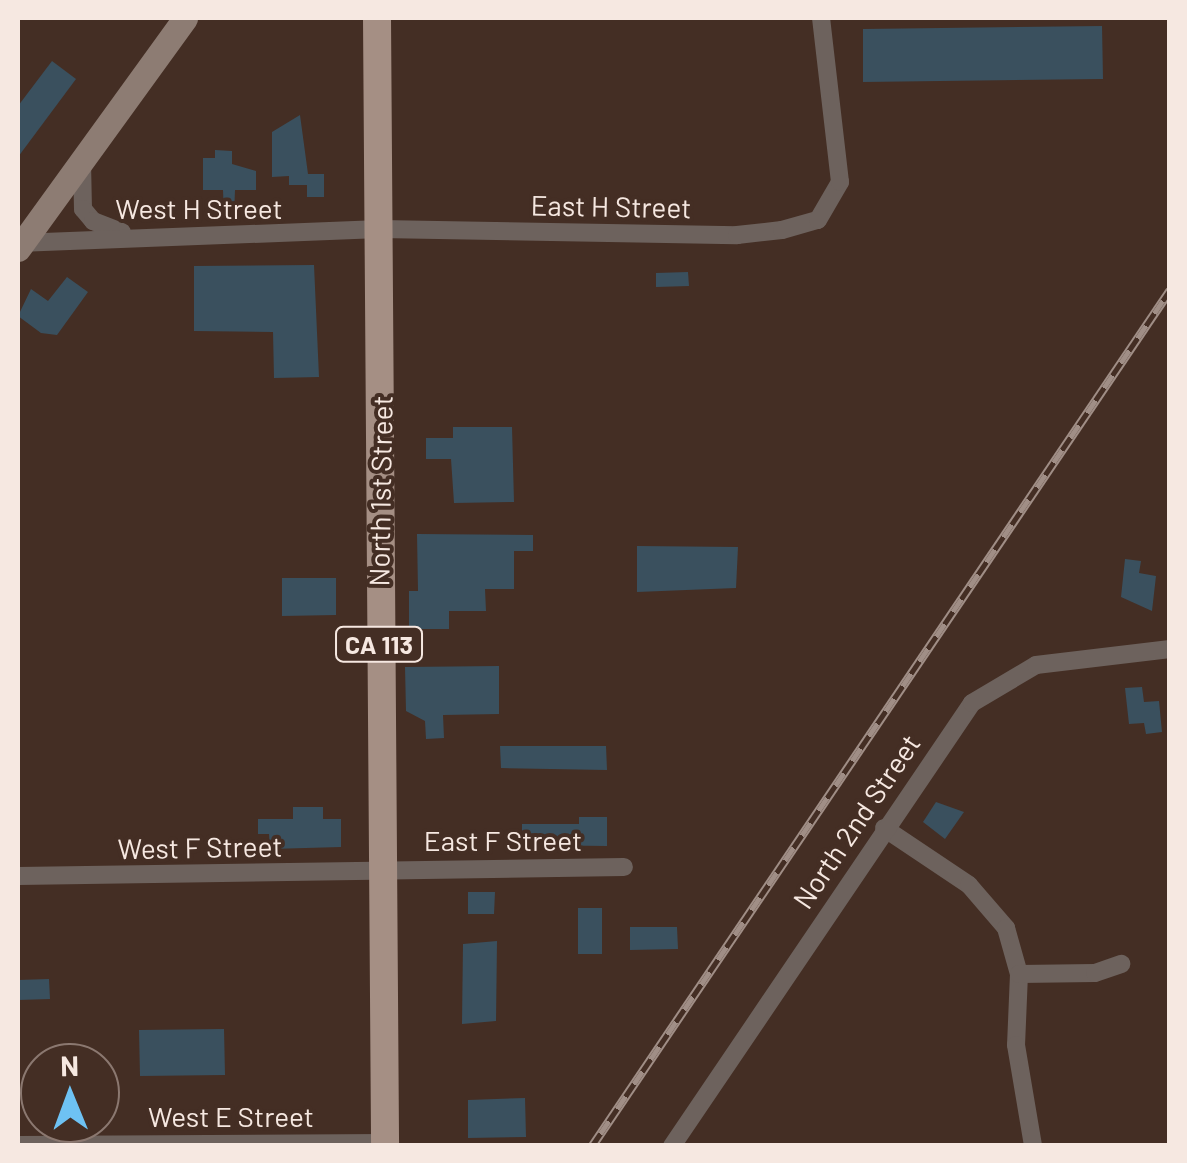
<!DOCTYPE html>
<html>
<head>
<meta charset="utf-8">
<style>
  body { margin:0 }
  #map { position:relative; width:1187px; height:1163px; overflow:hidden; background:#442e24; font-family:Barlow,sans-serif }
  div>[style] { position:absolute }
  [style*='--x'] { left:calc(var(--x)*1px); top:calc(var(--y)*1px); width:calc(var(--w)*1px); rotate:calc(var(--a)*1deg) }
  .building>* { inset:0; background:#3a505e }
  .street>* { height:18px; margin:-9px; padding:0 9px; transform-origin:9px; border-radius:9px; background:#6d625d }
  .secondary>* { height:25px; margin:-12.5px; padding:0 12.5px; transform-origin:12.5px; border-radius:12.5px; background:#8d7c73 }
  .primary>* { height:28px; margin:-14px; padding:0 14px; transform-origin:14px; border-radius:14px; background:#a58f84 }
  .rail>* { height:9px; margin-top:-4.5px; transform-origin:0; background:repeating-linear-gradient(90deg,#442e24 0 15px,#a08e86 0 30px); box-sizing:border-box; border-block:2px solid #a08e86 }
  span { translate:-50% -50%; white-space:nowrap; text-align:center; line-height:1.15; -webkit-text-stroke:8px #442e24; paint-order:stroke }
  .shield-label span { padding:2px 8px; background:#442e24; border:2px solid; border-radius:8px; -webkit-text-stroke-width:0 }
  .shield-label { font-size:25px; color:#f6e8e1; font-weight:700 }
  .street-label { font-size:28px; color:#f6e8e1 }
  .frame { position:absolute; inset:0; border:20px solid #f6e8e1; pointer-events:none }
  .north { position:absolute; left:20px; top:1043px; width:100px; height:100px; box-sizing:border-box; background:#442e24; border:2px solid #8b7870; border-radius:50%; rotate:359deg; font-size:28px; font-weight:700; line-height:40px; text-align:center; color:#f6e8e1 }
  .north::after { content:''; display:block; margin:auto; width:35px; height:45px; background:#6ec2f3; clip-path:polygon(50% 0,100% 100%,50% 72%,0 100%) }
</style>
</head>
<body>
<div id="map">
  <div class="building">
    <div style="clip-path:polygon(1102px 26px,1103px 79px,863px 82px,863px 29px)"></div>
    <div style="clip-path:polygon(52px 61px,76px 79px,18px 157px,18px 106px)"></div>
    <div style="clip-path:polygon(300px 115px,308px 174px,324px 174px,324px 197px,307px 197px,307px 185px,289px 185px,289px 176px,272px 177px,272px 132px)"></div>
    <div style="clip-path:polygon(215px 150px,232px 151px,232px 164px,256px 171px,256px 190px,235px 190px,234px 216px,224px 216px,223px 190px,203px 190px,203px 158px,215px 158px)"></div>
    <div style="clip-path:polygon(314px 265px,319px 377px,274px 378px,273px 332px,194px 331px,194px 266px)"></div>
    <div style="clip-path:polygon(688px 272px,689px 286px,656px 287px,656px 273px)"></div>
    <div style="clip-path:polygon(67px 277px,88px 292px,57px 335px,41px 333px,18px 316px,31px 289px,48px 301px)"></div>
    <div style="clip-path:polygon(453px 427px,512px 427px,514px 502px,454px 503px,451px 459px,426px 459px,426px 438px,453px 438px)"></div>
    <div style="clip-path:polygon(417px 534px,533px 535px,533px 551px,514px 551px,514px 589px,485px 589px,486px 611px,449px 611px,449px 629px,409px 629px,409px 591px,418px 591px)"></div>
    <div style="clip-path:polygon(637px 546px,738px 547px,736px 588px,637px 592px)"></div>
    <div style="clip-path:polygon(1125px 559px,1141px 561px,1139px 573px,1156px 576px,1152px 611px,1121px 597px)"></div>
    <div style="clip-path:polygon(282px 578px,336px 578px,336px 615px,282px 616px)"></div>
    <div style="clip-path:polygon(499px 666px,499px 714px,443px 715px,444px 738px,426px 739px,425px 721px,406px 711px,405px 667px)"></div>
    <div style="clip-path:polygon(1142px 687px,1144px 702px,1159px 701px,1162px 732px,1146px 734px,1144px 723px,1129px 724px,1125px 688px)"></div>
    <div style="clip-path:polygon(500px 746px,606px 746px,607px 770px,501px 768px)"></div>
    <div style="clip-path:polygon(936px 802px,964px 812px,945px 839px,923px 822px)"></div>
    <div style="clip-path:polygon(293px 807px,323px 807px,323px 819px,341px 819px,341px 847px,270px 849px,269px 834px,258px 834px,258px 819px,293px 819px)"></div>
    <div style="clip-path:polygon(579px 817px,607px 817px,607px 846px,522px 845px,522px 824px,579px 824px)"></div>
    <div style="clip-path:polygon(468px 892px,495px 892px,494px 914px,468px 914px)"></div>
    <div style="clip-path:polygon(578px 908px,602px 908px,602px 954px,578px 954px)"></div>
    <div style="clip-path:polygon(630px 927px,677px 927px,678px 949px,630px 950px)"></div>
    <div style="clip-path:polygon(497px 941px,496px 1021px,462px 1024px,463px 944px)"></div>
    <div style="clip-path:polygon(49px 979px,50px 999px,18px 1000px,18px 980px)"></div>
    <div style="clip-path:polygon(224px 1029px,225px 1075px,140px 1076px,139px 1030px)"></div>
    <div style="clip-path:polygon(525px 1098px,526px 1137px,468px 1138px,468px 1100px)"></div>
  </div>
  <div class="street">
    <div style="--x:82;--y:162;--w:47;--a:88.8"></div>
    <div style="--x:83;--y:209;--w:16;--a:50"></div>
    <div style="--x:93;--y:221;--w:31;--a:21"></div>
    <div style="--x:18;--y:243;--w:362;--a:-2.2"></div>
    <div style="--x:380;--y:229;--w:357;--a:1"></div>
    <div style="--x:737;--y:235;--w:45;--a:-6.3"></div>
    <div style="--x:782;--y:230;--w:37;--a:-16"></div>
    <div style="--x:818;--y:220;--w:44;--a:-59.9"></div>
    <div style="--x:840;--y:182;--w:165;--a:-96.6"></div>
    <div style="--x:884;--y:828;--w:102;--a:33.8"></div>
    <div style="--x:969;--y:885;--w:57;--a:49.3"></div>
    <div style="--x:1006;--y:928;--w:48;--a:74.2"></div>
    <div style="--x:1019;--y:974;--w:71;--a:92.4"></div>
    <div style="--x:1016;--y:1045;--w:102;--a:80.4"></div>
    <div style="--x:18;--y:876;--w:606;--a:-0.85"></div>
    <div style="--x:1019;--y:974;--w:76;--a:-0.8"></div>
    <div style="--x:1095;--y:973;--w:28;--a:-19"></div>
    <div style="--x:18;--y:1145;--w:367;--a:-0.3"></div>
    <div style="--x:672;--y:1146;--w:535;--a:-55.89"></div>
    <div style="--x:972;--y:703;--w:74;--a:-30.7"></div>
    <div style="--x:1036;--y:665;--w:135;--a:-6.8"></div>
  </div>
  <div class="secondary">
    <div style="--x:18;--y:249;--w:285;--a:-54.1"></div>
  </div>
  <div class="primary">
    <div style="--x:377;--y:18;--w:1128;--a:89.59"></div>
  </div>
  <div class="rail">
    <div style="--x:592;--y:1146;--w:1033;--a:-55.97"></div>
  </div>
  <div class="shield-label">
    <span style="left:379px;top:644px">CA 113</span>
  </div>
  <div class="street-label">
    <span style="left:611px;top:206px;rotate:1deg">East H Street</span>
    <span style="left:199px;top:208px">West H Street</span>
    <span style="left:380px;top:491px;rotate:-89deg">North 1st Street</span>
    <span style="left:856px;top:821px;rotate:-56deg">North 2nd Street</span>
    <span style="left:503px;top:840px">East F Street</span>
    <span style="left:200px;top:847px;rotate:-1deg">West F Street</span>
    <span style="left:231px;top:1116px">West E Street</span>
  </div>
  <div class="frame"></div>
  <div class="north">N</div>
</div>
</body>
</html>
